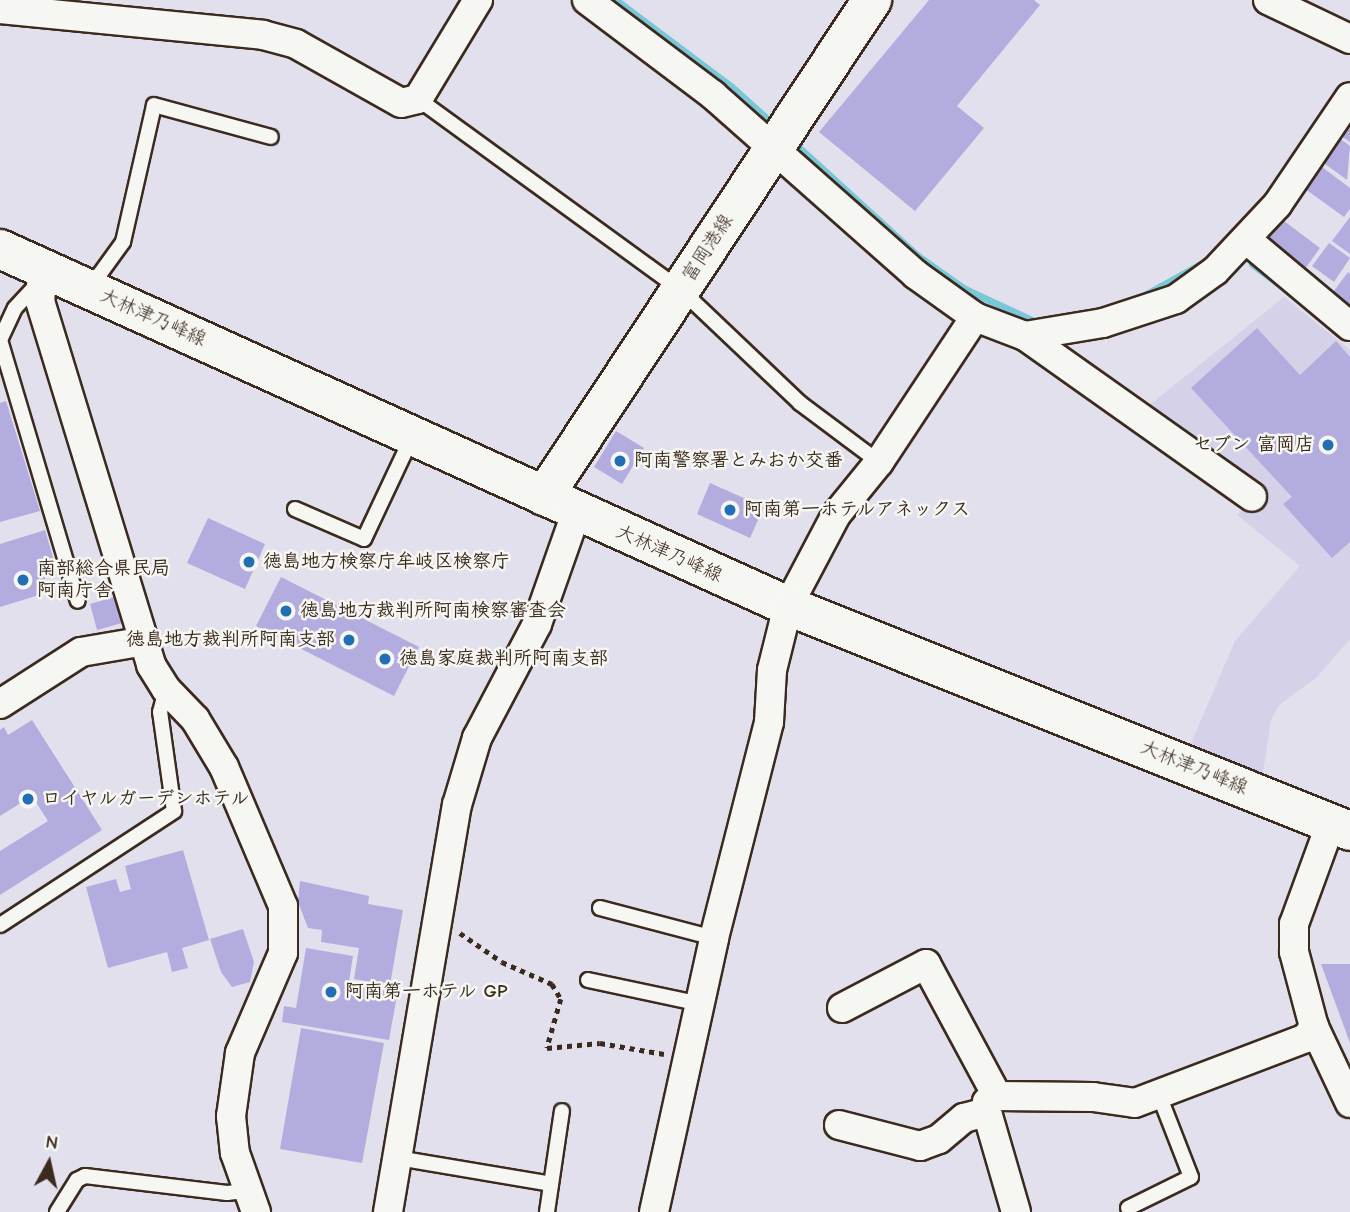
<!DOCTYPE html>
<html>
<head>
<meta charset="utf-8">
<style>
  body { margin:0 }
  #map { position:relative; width:1350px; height:1212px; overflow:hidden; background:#e2e0ec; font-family:"Comic Neue","Klee One",sans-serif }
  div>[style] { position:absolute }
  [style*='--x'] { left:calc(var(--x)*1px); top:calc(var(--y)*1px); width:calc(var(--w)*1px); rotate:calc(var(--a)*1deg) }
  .built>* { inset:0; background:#d4d1e8 }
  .stream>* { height:7px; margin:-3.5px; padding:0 3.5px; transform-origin:3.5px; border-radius:3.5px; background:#79c7d7 }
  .building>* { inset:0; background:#b3addf }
  .path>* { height:4.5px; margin-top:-2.25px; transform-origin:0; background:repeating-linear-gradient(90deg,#3b2a1e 0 5px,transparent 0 10px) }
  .roads { filter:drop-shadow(2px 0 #3b2a1e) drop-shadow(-2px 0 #3b2a1e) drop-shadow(0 2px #3b2a1e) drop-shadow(0 -2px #3b2a1e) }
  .service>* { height:14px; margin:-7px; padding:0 7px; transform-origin:7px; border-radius:7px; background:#f6f6f2 }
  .minor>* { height:28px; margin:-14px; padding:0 14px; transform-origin:14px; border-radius:14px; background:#f6f6f2 }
  .secondary>* { height:38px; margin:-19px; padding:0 19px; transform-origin:19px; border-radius:19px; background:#f6f6f2 }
  .primary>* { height:38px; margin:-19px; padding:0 19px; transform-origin:19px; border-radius:19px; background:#f6f6f2 }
  .dots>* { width:19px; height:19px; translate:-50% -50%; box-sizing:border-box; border:4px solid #f6f6f2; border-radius:50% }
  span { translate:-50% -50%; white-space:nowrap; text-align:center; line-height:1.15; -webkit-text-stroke:5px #f6f6f2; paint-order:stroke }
  .street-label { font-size:19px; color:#3b2a1e }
  .poi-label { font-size:19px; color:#3b2a1e; font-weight:700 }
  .right { translate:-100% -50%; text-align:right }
  .left { translate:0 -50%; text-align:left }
  .north { position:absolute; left:14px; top:1128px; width:70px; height:70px; -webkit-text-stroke:5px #f6f6f2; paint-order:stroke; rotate:8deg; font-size:19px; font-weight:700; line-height:28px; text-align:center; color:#3b2a1e }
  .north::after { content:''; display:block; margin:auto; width:24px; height:32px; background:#3b2a1e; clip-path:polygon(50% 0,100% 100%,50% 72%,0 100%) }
</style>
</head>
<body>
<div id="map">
  <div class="built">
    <div style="clip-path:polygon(1284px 297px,1350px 350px,1350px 639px,1317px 677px,1279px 705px,1271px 720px,1262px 778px,1189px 748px,1235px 641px,1300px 566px,1237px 515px,1249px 503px,1142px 411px)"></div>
  </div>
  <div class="stream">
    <div style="--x:616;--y:0;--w:145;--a:36.9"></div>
    <div style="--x:732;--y:87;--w:58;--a:42.2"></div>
    <div style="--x:792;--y:141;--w:171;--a:42.4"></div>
    <div style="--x:918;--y:256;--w:57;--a:35.1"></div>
    <div style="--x:965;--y:289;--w:78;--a:24.9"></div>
    <div style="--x:1252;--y:264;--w:36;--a:37"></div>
    <div style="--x:1139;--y:298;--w:79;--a:-28.8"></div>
  </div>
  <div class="building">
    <div style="clip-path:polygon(929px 0,1034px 0,1040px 5px,957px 106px,984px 128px,915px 211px,819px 132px)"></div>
    <div style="clip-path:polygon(1350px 118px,1350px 142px,1338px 134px)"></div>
    <div style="clip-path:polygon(1338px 137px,1350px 146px,1347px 180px,1321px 161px)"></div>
    <div style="clip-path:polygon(1318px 164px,1350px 188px,1350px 209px,1344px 217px,1301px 186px)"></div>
    <div style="clip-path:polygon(1350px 217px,1350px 254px,1332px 241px)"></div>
    <div style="clip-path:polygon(1280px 218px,1320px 248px,1302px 273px,1262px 243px)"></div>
    <div style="clip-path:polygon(1329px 243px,1350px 258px,1334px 282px,1312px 266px)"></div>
    <div style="clip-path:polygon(1348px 272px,1350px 274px,1350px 309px,1331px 295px)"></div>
    <div style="clip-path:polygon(1257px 328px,1300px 375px,1336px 341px,1350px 357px,1350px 542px,1332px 558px,1283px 504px,1292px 497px,1191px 388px)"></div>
    <div style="clip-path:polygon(6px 401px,40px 511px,0 522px,0 403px)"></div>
    <div style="clip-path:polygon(616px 431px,644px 448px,622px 484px,594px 467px)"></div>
    <div style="clip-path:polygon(710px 483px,764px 507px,750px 538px,697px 514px)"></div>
    <div style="clip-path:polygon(208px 518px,265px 544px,245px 589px,187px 563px)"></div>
    <div style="clip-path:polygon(45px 530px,55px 564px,42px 568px,49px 592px,0 607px,0 544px)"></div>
    <div style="clip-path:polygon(281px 577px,419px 647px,394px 696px,256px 626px)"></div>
    <div style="clip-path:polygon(114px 597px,122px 623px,97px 630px,90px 604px)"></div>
    <div style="clip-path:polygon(32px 720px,102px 830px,0 895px,0 851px,48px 821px,32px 796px,0 816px,0 730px,4px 727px,8px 735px)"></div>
    <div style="clip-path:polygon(183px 850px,209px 940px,182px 948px,188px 968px,172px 972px,167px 952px,108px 968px,86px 887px,116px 879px,120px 892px,131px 889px,125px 866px)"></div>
    <div style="clip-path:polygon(300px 881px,369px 896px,368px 904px,403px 910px,390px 985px,354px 979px,359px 948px,321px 942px,322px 930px,308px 928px,298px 902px)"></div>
    <div style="clip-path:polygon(243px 929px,254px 962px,250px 982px,232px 987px,221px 972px,210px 939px)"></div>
    <div style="clip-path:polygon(306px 948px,353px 956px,349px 982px,398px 990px,389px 1040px,282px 1022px,284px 1006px,296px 1008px)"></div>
    <div style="clip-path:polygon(1321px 964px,1350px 964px,1350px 1043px)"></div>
    <div style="clip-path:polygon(301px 1028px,384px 1043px,362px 1163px,280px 1149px)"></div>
  </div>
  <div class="path">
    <div style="--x:460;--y:933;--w:51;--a:34.6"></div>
    <div style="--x:502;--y:962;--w:55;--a:23.7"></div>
    <div style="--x:552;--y:984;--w:17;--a:59"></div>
    <div style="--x:561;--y:999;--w:51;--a:105.9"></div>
    <div style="--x:547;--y:1048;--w:53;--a:-5.4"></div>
    <div style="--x:600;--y:1043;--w:65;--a:9.8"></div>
  </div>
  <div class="roads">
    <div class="service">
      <div style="--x:418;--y:99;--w:325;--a:36"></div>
      <div style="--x:681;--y:290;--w:164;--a:43.5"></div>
      <div style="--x:800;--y:403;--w:99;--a:36.8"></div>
      <div style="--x:89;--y:289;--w:58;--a:-54.1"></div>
      <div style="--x:123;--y:242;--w:140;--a:-77.2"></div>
      <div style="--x:154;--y:105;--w:121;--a:15.3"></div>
      <div style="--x:0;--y:340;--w:272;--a:73.4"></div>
      <div style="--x:0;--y:340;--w:35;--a:-65"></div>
      <div style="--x:15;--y:308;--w:34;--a:-47"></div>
      <div style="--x:295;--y:509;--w:75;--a:23.5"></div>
      <div style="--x:364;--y:539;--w:113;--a:-64.8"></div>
      <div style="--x:600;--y:908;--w:118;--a:14.7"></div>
      <div style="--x:0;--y:925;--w:208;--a:-33.2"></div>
      <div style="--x:174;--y:811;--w:100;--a:-98"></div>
      <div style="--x:160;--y:712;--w:24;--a:-75"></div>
      <div style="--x:588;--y:980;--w:116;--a:12"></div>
      <div style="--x:398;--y:1158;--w:155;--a:9.6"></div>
      <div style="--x:1128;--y:1208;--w:70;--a:-26.2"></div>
      <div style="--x:1191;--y:1177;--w:88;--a:-111.3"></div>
      <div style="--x:57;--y:1212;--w:38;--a:-58"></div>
      <div style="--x:77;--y:1180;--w:9;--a:-27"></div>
      <div style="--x:85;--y:1176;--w:143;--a:6.8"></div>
      <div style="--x:227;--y:1193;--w:18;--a:-6"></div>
      <div style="--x:547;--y:1212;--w:102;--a:-81.6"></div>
    </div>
    <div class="minor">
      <div style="--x:587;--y:0;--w:158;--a:37"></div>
      <div style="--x:713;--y:95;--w:270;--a:41.5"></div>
      <div style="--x:915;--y:274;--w:74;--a:35.6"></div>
      <div style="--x:975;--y:317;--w:53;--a:20.8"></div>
      <div style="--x:1025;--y:336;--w:79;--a:-9.5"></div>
      <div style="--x:1103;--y:323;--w:77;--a:-18.2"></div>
      <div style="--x:1176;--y:299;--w:48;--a:-35.7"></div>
      <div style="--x:1215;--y:271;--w:91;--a:-46.8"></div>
      <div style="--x:1277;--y:205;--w:130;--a:-55.9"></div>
      <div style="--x:1268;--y:0;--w:91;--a:25.4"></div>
      <div style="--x:0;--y:9;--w:264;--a:5.6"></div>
      <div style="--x:263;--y:35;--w:34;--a:15"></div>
      <div style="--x:296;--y:44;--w:120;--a:29.3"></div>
      <div style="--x:401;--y:103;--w:17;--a:-13"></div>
      <div style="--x:418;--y:99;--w:116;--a:-58.8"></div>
      <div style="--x:1247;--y:240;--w:134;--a:39.9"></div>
      <div style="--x:42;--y:268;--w:33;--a:93"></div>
      <div style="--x:40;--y:301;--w:381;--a:73"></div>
      <div style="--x:151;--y:665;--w:28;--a:58"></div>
      <div style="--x:166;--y:689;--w:42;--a:46"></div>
      <div style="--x:195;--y:719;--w:56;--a:58.9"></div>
      <div style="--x:224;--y:767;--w:151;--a:67"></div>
      <div style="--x:283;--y:906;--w:47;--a:90"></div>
      <div style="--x:283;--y:953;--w:109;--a:113.3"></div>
      <div style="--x:240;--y:1053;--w:64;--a:98.1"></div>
      <div style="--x:231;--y:1116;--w:37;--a:84"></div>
      <div style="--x:235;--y:1153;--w:63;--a:70.4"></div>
      <div style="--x:1025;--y:336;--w:278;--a:35.3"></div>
      <div style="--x:0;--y:704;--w:96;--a:-32.7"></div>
      <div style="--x:81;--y:652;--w:65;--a:-9.8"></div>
      <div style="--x:842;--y:1008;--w:95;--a:-27.6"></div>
      <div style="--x:926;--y:964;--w:150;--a:61.7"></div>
      <div style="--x:1314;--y:1027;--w:84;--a:64.7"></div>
      <div style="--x:839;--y:1125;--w:84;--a:14.5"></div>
      <div style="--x:920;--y:1146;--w:20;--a:-20"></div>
      <div style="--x:939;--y:1139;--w:33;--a:-40"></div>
      <div style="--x:964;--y:1118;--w:24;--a:-15"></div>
      <div style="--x:388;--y:1212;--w:413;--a:-80.4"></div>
      <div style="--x:457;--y:805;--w:70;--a:-73.4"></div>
      <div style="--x:477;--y:738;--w:129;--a:-62.2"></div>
      <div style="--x:537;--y:624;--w:118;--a:-70.6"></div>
      <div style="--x:654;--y:1212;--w:280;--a:-77.6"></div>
      <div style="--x:714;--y:938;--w:223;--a:-75.7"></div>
      <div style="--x:769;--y:722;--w:52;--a:-86.7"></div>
      <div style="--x:772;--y:670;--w:66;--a:-76"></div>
      <div style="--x:788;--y:606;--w:103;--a:-62.2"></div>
      <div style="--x:836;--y:515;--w:68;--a:-50.9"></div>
      <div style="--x:879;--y:462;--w:174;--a:-56.5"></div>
      <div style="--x:1016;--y:1212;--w:104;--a:-106.2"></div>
      <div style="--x:987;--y:1112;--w:10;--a:-90"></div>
      <div style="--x:987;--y:1102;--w:12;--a:-31"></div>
      <div style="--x:997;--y:1096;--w:96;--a:0.6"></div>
      <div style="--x:1093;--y:1097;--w:42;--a:8.1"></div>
      <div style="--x:1135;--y:1103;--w:183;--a:-20.8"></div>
      <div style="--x:1306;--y:1038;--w:14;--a:-54"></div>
      <div style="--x:1314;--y:1027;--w:78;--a:-104.9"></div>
      <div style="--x:1294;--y:952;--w:28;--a:-90"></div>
      <div style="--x:1294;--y:924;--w:108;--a:-69.9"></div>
    </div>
    <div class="secondary">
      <div style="--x:0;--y:249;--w:865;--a:24.37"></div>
      <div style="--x:788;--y:606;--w:605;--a:21.82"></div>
    </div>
    <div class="primary">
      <div style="--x:544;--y:496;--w:595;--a:-56.52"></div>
    </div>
  </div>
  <div class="dots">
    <div style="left:1328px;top:445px;background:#1f6fb2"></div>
    <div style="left:620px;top:461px;background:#1f6fb2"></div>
    <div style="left:730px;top:510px;background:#1f6fb2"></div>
    <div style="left:249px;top:562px;background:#1f6fb2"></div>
    <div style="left:23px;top:580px;background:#1f6fb2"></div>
    <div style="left:286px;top:611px;background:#1f6fb2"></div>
    <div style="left:349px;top:640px;background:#1f6fb2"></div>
    <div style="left:385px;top:659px;background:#1f6fb2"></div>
    <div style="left:28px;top:799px;background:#1f6fb2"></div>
    <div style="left:331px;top:992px;background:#1f6fb2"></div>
  </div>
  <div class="street-label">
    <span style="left:708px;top:248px;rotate:-57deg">富岡港線</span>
    <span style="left:153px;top:318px;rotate:24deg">大林津乃峰線</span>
    <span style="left:669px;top:554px;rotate:24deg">大林津乃峰線</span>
    <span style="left:1194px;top:768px;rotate:22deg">大林津乃峰線</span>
  </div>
  <div class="poi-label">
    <span class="right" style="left:1314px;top:445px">セブン 富岡店</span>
    <span class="left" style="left:634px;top:461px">阿南警察署とみおか交番</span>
    <span class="left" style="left:744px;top:510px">阿南第一ホテルアネックス</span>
    <span class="left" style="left:263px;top:562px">徳島地方検察庁牟岐区検察庁</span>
    <span class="left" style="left:37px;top:580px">南部総合県民局<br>阿南庁舎</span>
    <span class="left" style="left:300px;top:611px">徳島地方裁判所阿南検察審査会</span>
    <span class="right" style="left:335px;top:640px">徳島地方裁判所阿南支部</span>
    <span class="left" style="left:399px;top:659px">徳島家庭裁判所阿南支部</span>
    <span class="left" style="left:42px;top:799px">ロイヤルガーデンホテル</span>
    <span class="left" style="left:345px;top:992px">阿南第一ホテル GP</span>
  </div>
  <div class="north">N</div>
</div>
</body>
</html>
